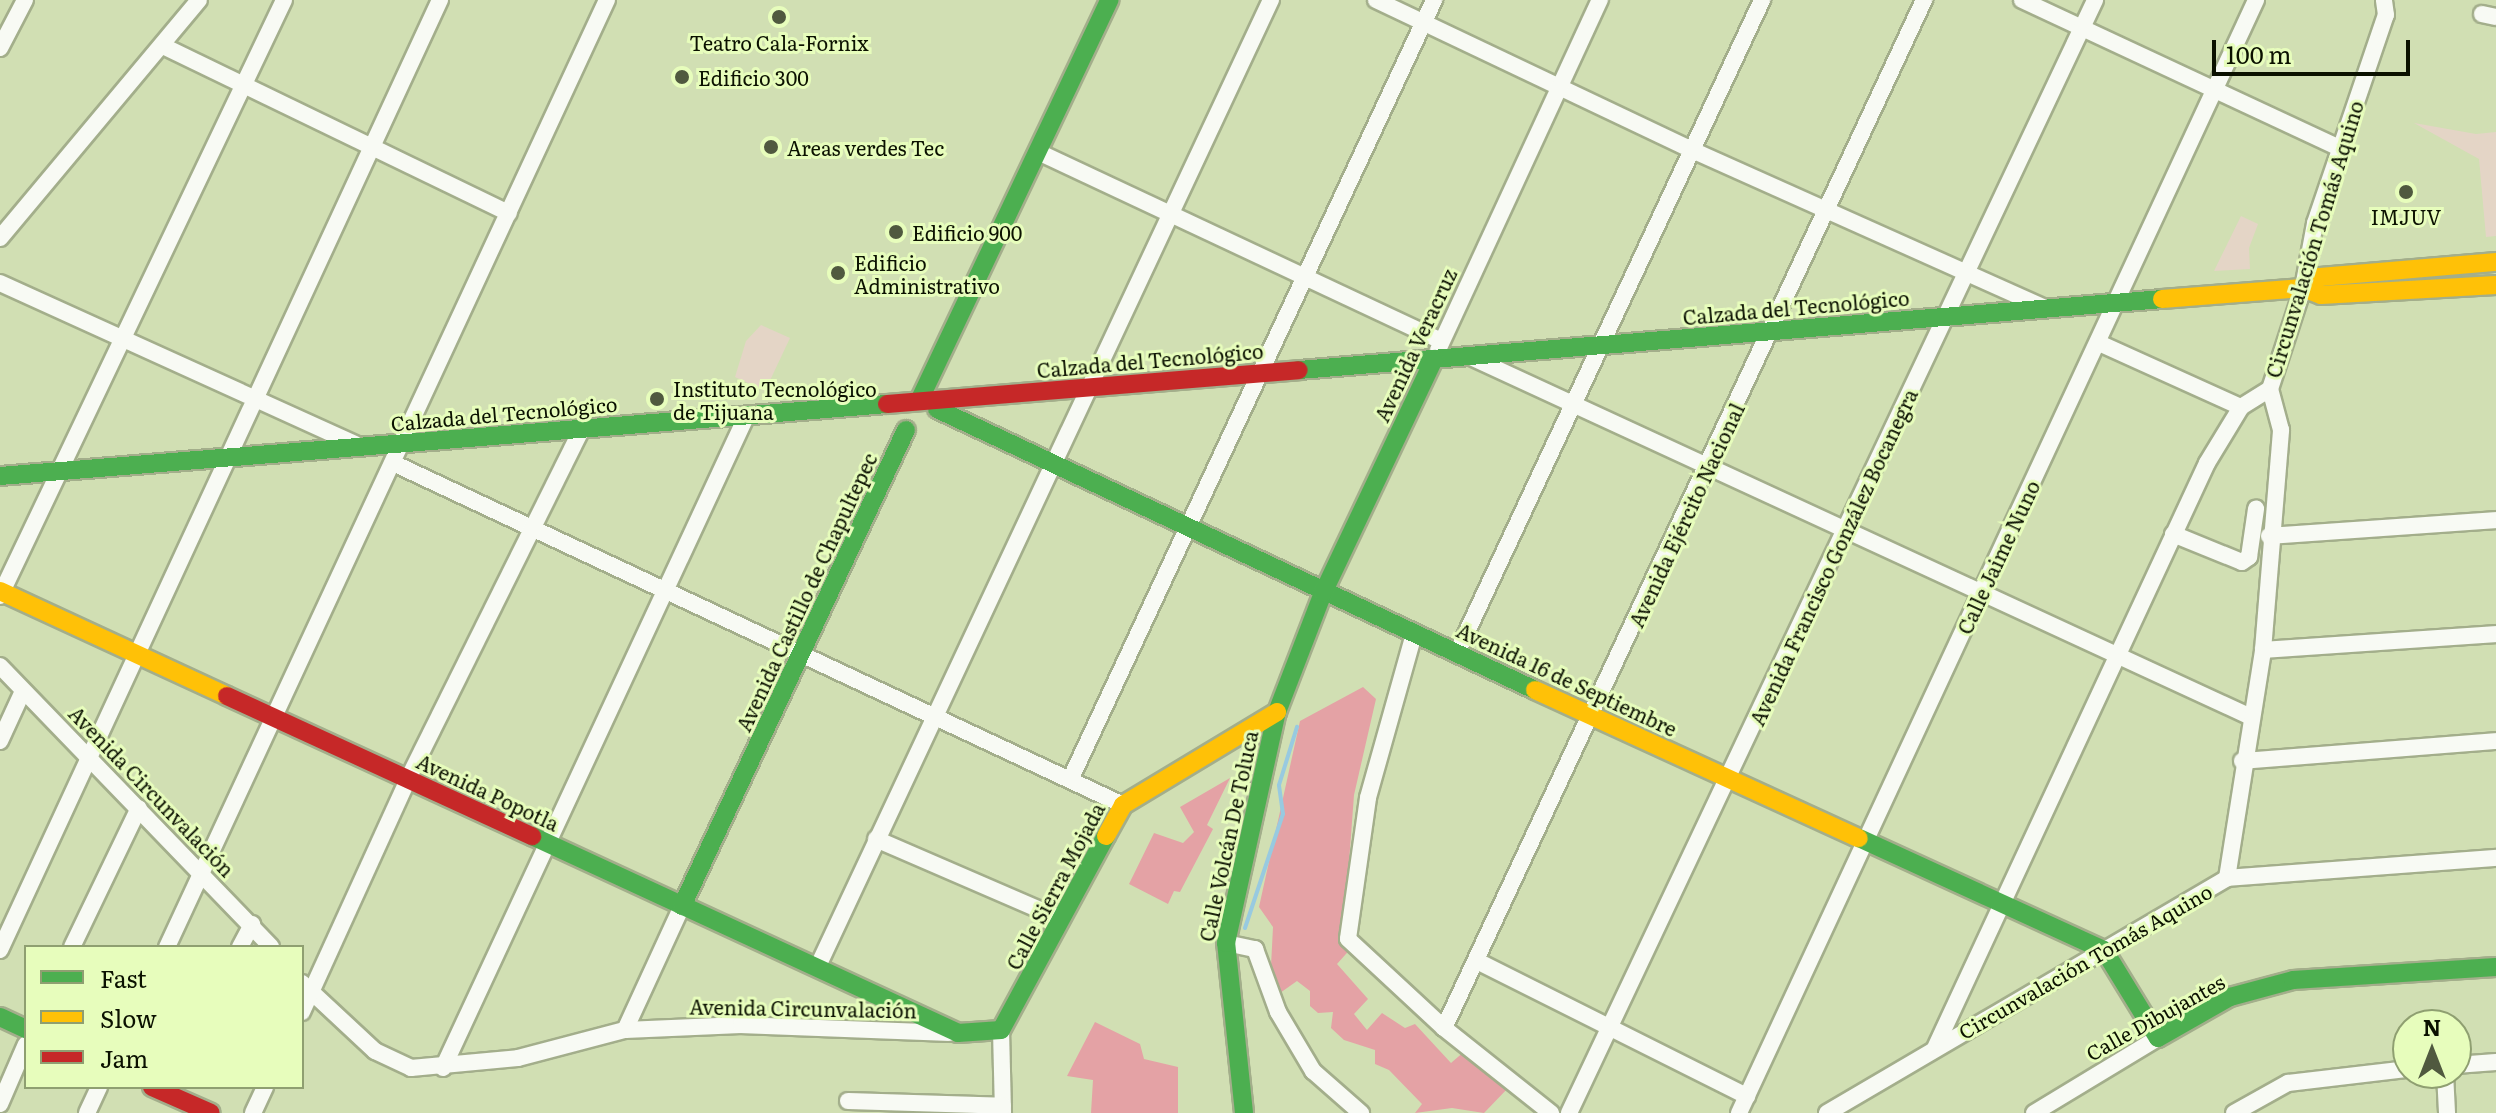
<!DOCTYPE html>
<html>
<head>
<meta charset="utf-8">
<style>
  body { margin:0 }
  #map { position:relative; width:2496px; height:1113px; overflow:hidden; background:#d1dfb3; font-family:Literata,serif }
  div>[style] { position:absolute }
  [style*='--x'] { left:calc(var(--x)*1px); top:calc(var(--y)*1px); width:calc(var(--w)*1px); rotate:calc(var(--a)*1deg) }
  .green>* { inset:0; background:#e4d5c6 }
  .forest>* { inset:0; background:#e4a2a5 }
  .stream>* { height:4px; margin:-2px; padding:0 2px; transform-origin:2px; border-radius:2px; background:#98cae0 }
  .roads { filter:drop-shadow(2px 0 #a3ae8b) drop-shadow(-2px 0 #a3ae8b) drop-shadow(0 2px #a3ae8b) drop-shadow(0 -2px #a3ae8b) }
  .street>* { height:16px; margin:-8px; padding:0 8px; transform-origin:8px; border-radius:8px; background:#f8faf4 }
  .fast>* { height:18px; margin:-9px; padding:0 9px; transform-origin:9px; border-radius:9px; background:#4caf50 }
  .slow>* { height:18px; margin:-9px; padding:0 9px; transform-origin:9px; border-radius:9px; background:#ffc107 }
  .jam>* { height:18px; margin:-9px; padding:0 9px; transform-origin:9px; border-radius:9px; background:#c62828 }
  .dots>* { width:22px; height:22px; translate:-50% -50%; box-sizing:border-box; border:4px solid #e7fdbc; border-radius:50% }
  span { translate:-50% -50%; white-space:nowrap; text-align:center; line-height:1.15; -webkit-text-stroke:6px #e7fdbc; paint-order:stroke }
  .poi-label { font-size:20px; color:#0b1100 }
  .left { translate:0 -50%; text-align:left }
  .street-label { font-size:20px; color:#0b1100 }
  .legend { position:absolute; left:24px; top:945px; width:280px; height:144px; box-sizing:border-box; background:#e7fdbc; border:2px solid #8f9f71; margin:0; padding:10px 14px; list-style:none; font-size:24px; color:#0b1100 }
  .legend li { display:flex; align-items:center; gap:16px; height:40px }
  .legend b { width:40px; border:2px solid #8f9f71 }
  .north { position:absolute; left:2392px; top:1009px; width:80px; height:80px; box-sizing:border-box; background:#e7fdbc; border:2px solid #8f9f71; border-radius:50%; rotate:0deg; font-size:22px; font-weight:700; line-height:32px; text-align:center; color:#0b1100 }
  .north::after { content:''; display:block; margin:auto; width:28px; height:36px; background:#50593f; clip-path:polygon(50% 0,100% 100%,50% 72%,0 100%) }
  .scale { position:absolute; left:2212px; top:40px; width:198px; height:36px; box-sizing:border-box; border:4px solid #0b1100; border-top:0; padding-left:10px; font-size:24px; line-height:28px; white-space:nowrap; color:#0b1100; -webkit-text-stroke:6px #e7fdbc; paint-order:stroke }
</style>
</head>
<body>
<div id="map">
  <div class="green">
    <div style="clip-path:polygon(2414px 123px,2476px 134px,2496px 132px,2496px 236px,2486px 237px,2479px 159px)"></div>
    <div style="clip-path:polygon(2241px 216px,2258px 224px,2249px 248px,2250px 269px,2214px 271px)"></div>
    <div style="clip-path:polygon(761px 325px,790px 338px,765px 391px,735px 377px,746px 341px)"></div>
  </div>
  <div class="forest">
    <div style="clip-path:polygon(1363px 687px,1376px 699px,1354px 795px,1349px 862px,1354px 945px,1337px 964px,1368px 999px,1354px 1014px,1367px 1030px,1382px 1013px,1405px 1028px,1415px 1024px,1451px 1063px,1466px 1050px,1509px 1087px,1484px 1113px,1452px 1108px,1415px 1113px,1422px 1104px,1389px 1070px,1375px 1064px,1375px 1050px,1344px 1040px,1331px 1028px,1333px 1012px,1318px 1013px,1310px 1006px,1310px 991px,1297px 981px,1280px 993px,1271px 966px,1273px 927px,1259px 907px,1300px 721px)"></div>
    <div style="clip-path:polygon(1230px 778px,1207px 825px,1213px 829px,1180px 892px,1174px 891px,1168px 904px,1129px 884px,1154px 833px,1183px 843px,1194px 832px,1180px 807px)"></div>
    <div style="clip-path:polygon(1095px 1022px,1140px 1044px,1144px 1059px,1178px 1067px,1178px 1113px,1091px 1113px,1093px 1080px,1067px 1076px)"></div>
  </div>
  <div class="stream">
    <div style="--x:1245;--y:928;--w:120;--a:-71.6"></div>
    <div style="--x:1283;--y:814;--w:29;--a:-98"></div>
    <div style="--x:1279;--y:785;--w:61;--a:-72.8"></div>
  </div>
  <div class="roads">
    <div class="street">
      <div style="--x:1376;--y:0;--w:350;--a:25.4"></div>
      <div style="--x:1692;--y:150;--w:385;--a:24.1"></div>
      <div style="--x:2022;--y:0;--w:350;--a:25"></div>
      <div style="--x:2482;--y:14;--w:14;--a:12"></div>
      <div style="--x:163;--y:46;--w:384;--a:25.8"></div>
      <div style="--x:0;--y:48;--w:54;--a:-62.5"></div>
      <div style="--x:1038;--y:152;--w:445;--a:25.1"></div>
      <div style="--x:0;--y:238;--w:310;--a:-50.1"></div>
      <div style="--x:0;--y:283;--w:390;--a:24.4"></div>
      <div style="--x:2099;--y:343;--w:156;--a:24.3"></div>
      <div style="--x:2241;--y:407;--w:34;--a:-32"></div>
      <div style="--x:1438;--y:350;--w:386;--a:-65.2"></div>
      <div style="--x:1473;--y:358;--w:855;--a:24.77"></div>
      <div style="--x:393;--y:463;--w:806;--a:25.1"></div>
      <div style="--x:2173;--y:534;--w:74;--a:22.1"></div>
      <div style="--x:2242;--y:562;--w:9;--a:-36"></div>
      <div style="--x:2249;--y:557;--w:49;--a:-81.7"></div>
      <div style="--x:2269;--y:536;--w:228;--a:-4"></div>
      <div style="--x:0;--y:596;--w:660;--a:-64.52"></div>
      <div style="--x:1414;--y:634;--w:170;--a:105.7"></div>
      <div style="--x:1368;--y:798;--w:142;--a:98.1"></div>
      <div style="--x:1348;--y:939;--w:131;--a:42.8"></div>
      <div style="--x:1444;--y:1028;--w:137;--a:38.5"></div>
      <div style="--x:2263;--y:650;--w:234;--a:-3.9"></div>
      <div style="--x:1457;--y:653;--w:721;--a:-64.96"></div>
      <div style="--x:0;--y:666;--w:390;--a:46"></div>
      <div style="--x:0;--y:741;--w:55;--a:-65.3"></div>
      <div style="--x:2242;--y:761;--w:255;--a:-4.5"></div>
      <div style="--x:1070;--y:780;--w:861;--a:-64.98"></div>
      <div style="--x:876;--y:839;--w:202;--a:23.4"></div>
      <div style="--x:2227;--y:878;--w:231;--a:-81"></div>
      <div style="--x:2263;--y:650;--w:221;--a:-85.3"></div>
      <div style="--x:2281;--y:430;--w:42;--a:-105"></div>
      <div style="--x:2270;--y:389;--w:106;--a:-71.9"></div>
      <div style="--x:2303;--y:288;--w:66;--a:-79.5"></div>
      <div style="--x:2315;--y:223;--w:220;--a:-71.2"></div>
      <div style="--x:2386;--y:15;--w:15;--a:-98"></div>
      <div style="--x:1226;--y:943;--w:30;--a:12"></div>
      <div style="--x:1255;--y:949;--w:67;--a:69.9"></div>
      <div style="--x:1278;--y:1012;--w:69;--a:59.3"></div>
      <div style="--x:1313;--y:1071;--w:64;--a:41.2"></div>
      <div style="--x:72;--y:947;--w:154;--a:-64.3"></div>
      <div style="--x:167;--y:947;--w:1044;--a:-65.08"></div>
      <div style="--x:240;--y:947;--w:26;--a:-62"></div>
      <div style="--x:0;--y:950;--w:1047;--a:-65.15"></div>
      <div style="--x:1479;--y:962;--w:300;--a:26.6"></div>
      <div style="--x:818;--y:966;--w:1067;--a:-64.88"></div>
      <div style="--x:302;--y:983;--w:100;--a:43"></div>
      <div style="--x:375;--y:1051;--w:40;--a:25"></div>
      <div style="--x:411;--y:1068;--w:107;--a:-5.3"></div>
      <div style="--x:518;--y:1058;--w:111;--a:-14.7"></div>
      <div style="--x:625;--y:1030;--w:116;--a:-2.5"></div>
      <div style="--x:741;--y:1025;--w:208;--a:2.2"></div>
      <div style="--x:302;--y:1012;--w:256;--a:-65.5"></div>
      <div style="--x:408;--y:779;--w:391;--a:-63.6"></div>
      <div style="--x:1444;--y:1028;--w:1135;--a:-64.97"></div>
      <div style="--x:625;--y:1030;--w:136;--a:-65.3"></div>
      <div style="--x:1001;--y:1030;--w:83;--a:88.6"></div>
      <div style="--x:1935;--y:1048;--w:645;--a:-65.06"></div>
      <div style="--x:2207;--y:463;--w:66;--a:-58.7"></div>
      <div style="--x:2456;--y:1065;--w:40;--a:-4.3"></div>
      <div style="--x:443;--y:1068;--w:720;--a:-65.04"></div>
      <div style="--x:2445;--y:1073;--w:40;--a:87.1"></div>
      <div style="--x:848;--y:1101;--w:155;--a:1.8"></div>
      <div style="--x:0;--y:1104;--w:65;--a:-66.6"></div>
      <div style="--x:87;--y:1113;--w:29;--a:-65"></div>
      <div style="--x:253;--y:1113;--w:29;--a:-65"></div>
      <div style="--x:1569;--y:1113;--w:1231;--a:-64.7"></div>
      <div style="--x:1739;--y:1113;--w:1227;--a:-65.08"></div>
      <div style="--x:1827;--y:1113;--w:464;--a:-30.4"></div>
      <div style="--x:2227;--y:878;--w:270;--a:-4.3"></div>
      <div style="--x:2034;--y:1113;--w:145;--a:-31.2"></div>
      <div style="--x:2234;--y:1113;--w:62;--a:-29.1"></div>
      <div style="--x:2288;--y:1083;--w:121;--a:-6.7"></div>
    </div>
    <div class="fast">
      <div style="--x:1299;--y:370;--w:866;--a:-4.7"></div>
      <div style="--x:919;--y:401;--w:444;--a:-64.6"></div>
      <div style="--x:937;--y:409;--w:661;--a:25.17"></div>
      <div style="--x:0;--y:476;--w:890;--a:-4.64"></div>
      <div style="--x:532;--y:836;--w:469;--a:24.8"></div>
      <div style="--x:958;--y:1033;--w:43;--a:-4"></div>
      <div style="--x:1001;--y:1030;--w:221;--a:-61.6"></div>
      <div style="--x:1859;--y:838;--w:269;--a:24.6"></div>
      <div style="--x:2104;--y:950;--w:103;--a:58.5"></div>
      <div style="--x:2158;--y:1038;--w:83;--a:-29.7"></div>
      <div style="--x:2230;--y:997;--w:65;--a:-15.1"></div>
      <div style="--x:2293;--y:980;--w:203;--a:-3.7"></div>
      <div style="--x:682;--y:906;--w:526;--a:-64.8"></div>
      <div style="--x:0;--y:1017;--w:29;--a:25"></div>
      <div style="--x:1244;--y:1113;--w:171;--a:-96"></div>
      <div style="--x:1226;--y:943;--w:237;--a:-77.6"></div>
      <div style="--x:1277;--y:712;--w:128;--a:-68.9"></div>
      <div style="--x:1323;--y:593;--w:259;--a:-64.6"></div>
    </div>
    <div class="slow">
      <div style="--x:2303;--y:288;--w:19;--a:21"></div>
      <div style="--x:2321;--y:295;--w:175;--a:-3.3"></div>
      <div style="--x:2162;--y:299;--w:141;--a:-4.5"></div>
      <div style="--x:2303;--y:288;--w:20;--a:-33"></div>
      <div style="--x:2320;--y:277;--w:177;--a:-4.9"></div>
      <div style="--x:0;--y:591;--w:250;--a:24.8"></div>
      <div style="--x:1535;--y:690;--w:356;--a:24.6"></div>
      <div style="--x:1106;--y:836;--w:35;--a:-61"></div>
      <div style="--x:1123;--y:805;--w:180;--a:-31.1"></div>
    </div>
    <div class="jam">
      <div style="--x:887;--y:404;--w:413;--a:-4.7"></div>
      <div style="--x:227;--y:696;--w:336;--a:24.7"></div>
      <div style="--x:152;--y:1087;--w:64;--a:23.8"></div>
    </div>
  </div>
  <div class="dots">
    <div style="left:779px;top:17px;background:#50593f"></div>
    <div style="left:682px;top:77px;background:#50593f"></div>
    <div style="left:771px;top:147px;background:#50593f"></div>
    <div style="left:2406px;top:192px;background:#50593f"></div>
    <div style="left:896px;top:232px;background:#50593f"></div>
    <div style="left:838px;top:273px;background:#50593f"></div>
    <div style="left:657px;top:399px;background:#50593f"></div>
  </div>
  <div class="poi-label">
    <span style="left:779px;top:42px">Teatro Cala-Fornix</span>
    <span class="left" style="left:698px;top:77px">Edificio 300</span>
    <span class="left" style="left:787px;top:147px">Areas verdes Tec</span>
    <span style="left:2406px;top:216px">IMJUV</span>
    <span class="left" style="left:912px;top:232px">Edificio 900</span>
    <span class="left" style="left:854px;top:274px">Edificio<br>Administrativo</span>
    <span class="left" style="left:673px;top:400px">Instituto Tecnológico<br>de Tijuana</span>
  </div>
  <div class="street-label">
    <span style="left:2314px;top:239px;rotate:-73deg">Circunvalación Tomás Aquino</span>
    <span style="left:1796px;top:307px;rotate:-5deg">Calzada del Tecnológico</span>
    <span style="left:1415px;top:345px;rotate:-65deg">Avenida Veracruz</span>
    <span style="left:1150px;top:360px;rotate:-5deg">Calzada del Tecnológico</span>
    <span style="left:504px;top:413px;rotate:-5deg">Calzada del Tecnológico</span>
    <span style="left:1686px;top:515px;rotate:-65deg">Avenida Ejército Nacional</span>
    <span style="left:1833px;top:557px;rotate:-65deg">Avenida Francisco González Bocanegra</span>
    <span style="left:1998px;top:557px;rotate:-65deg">Calle Jaime Nuno</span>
    <span style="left:806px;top:592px;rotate:-65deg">Avenida Castillo de Chapultepec</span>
    <span style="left:1567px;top:679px;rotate:25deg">Avenida 16 de Septiembre</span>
    <span style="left:152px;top:791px;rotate:46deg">Avenida Circunvalación</span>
    <span style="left:488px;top:792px;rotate:25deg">Avenida Popotla</span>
    <span style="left:1228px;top:836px;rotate:-78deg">Calle Volcán De Toluca</span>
    <span style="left:1055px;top:886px;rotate:-62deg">Calle Sierra Mojada</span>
    <span style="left:2085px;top:961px;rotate:-30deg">Circunvalación Tomás Aquino</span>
    <span style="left:803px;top:1008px;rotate:1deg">Avenida Circunvalación</span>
    <span style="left:2155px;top:1017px;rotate:-29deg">Calle Dibujantes</span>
  </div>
  <ul class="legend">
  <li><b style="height:10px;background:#4caf50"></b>Fast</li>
  <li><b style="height:10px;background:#ffc107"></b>Slow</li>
  <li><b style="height:10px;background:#c62828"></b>Jam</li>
  </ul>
  <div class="north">N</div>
  <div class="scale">100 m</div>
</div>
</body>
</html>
